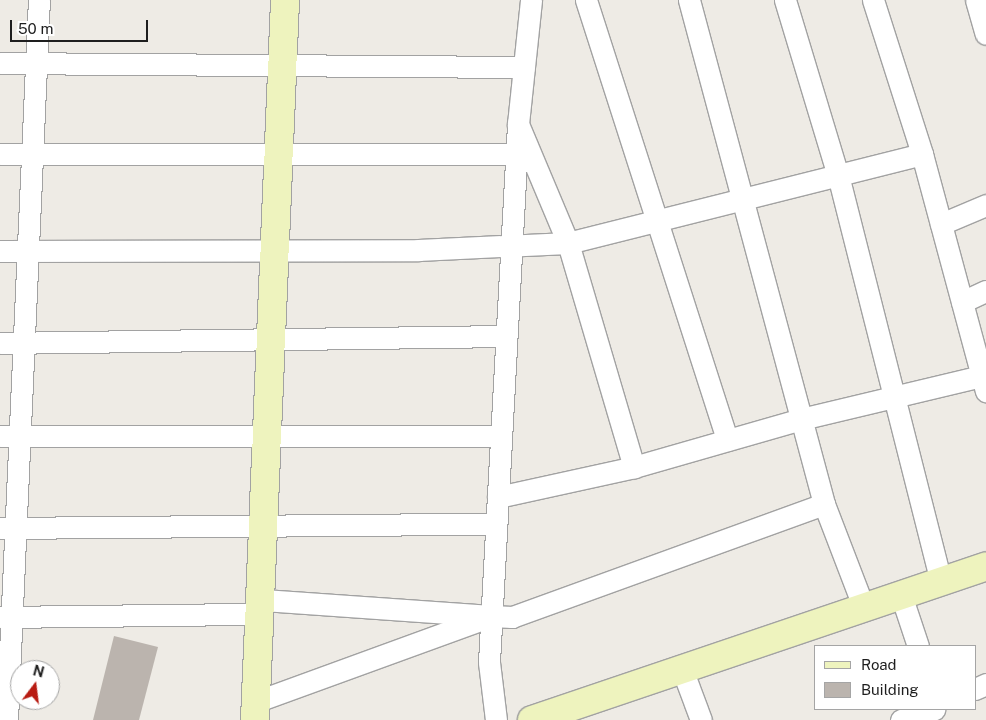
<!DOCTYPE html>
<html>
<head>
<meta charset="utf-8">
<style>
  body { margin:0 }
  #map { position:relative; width:986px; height:720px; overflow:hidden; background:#eeebe5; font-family:"Public Sans",sans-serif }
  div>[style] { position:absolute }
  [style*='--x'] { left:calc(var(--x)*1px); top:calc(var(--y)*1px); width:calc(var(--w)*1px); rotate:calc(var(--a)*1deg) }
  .building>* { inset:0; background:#bbb4ae }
  .roads { filter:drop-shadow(1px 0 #a2a2a2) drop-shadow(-1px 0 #a2a2a2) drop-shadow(0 1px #a2a2a2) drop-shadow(0 -1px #a2a2a2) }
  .street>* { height:21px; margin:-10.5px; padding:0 10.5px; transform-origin:10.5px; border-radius:10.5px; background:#fff }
  .secondary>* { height:28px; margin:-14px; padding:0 14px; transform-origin:14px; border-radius:14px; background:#eef3be }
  span { translate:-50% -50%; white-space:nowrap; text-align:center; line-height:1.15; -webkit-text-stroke:4px #fff; paint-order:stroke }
  .legend { position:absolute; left:814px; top:645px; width:162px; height:65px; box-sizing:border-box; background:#fff; border:1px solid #a5a5a5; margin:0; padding:6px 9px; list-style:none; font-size:15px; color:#1e1e1e }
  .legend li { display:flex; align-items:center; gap:10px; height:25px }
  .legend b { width:25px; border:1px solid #a5a5a5 }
  .north { position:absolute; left:10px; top:660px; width:50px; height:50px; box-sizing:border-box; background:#fff; border:1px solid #a5a5a5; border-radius:50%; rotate:15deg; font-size:14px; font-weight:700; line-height:20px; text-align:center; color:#1e1e1e }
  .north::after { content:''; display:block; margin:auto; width:18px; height:22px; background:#b81c13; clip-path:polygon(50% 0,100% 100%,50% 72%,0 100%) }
  .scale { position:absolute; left:10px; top:20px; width:138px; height:22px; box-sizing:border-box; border:2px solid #1e1e1e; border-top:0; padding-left:6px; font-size:15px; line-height:18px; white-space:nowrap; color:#1e1e1e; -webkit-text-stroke:4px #fff; paint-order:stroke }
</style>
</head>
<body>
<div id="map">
  <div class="building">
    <div style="clip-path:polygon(114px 636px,158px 647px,139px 720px,93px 720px)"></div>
  </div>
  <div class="roads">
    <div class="street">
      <div style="--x:586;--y:0;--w:462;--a:72.2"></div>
      <div style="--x:689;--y:0;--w:522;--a:75"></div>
      <div style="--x:785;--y:0;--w:183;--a:73.2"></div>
      <div style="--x:838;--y:175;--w:419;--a:75.8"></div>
      <div style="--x:873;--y:0;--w:162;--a:72.3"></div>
      <div style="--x:976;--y:0;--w:35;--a:74"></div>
      <div style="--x:0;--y:63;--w:524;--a:0.44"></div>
      <div style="--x:518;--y:124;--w:129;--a:67.2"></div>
      <div style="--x:568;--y:243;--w:234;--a:73.6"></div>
      <div style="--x:634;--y:467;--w:174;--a:-16"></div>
      <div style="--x:801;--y:419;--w:190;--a:-13.4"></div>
      <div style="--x:0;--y:154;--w:517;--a:0"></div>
      <div style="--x:941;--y:224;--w:49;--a:-22.9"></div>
      <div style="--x:0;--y:251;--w:418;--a:-0.1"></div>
      <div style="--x:418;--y:250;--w:150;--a:-2.7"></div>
      <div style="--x:568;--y:243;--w:365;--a:-14.1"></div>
      <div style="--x:922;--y:154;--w:246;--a:74.9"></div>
      <div style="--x:962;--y:302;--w:26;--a:-25"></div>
      <div style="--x:0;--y:343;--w:506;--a:-0.79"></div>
      <div style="--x:0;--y:436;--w:501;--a:0"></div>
      <div style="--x:498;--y:497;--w:139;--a:-12.4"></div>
      <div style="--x:0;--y:528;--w:496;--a:-0.5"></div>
      <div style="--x:901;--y:595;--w:54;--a:71.6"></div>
      <div style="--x:491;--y:616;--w:21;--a:3"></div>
      <div style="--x:512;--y:617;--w:332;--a:-19.9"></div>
      <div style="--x:824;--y:504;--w:111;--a:69"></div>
      <div style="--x:0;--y:617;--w:259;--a:-0.7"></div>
      <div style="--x:682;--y:669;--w:54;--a:69.6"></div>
      <div style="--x:975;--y:689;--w:12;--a:-24"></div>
      <div style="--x:255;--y:702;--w:251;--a:-20"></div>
      <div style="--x:491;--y:616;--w:232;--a:-176"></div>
      <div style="--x:7;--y:720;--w:721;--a:-87.46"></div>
      <div style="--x:496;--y:720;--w:58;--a:-96.9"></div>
      <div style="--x:489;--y:662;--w:539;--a:-86.91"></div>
      <div style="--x:518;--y:124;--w:125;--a:-84"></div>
      <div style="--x:901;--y:720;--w:35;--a:-18"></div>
    </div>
    <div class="secondary">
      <div style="--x:255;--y:720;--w:721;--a:-87.61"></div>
      <div style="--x:532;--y:720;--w:479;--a:-18.7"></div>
    </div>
  </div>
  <ul class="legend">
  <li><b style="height:6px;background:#eef3be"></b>Road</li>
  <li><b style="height:14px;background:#bbb4ae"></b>Building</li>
  </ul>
  <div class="north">N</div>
  <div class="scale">50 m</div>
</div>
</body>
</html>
